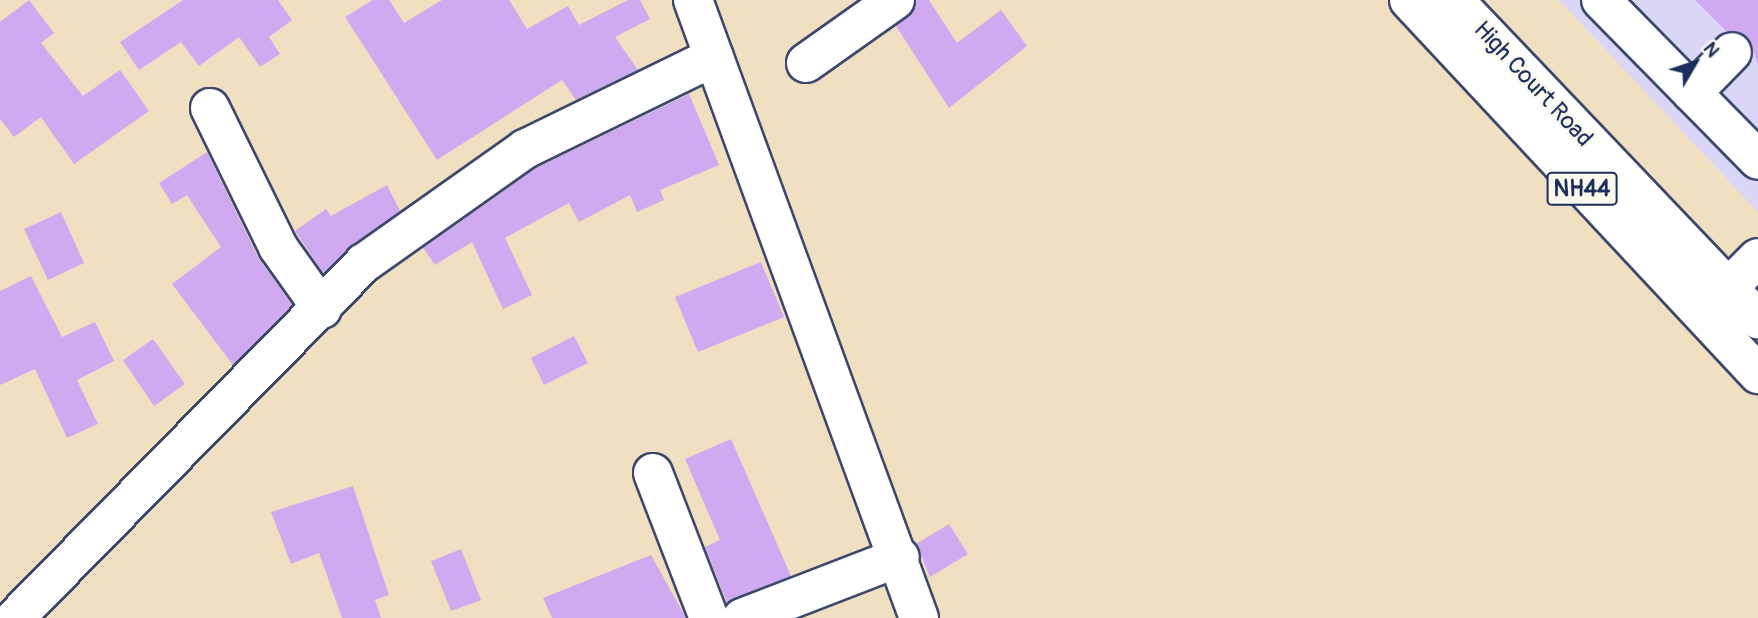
<!DOCTYPE html>
<html>
<head>
<meta charset="utf-8">
<style>
  body { margin:0 }
  #map { position:relative; width:1758px; height:618px; overflow:hidden; background:#f1dfc1; font-family:Pangolin,sans-serif }
  div>[style] { position:absolute }
  [style*='--x'] { left:calc(var(--x)*1px); top:calc(var(--y)*1px); width:calc(var(--w)*1px); rotate:calc(var(--a)*1deg) }
  .built>* { inset:0; background:#dbd6f7 }
  .building>* { inset:0; background:#cfaaf1 }
  .roads { filter:drop-shadow(2px 0 #3b496d) drop-shadow(-2px 0 #3b496d) drop-shadow(0 2px #3b496d) drop-shadow(0 -2px #3b496d) }
  .minor>* { height:38px; margin:-19px; padding:0 19px; transform-origin:19px; border-radius:19px; background:#fff }
  .highway>* { height:38px; margin:-19px; padding:0 19px; transform-origin:19px; border-radius:19px; background:#fff }
  span { translate:-50% -50%; white-space:nowrap; text-align:center; line-height:1.15; -webkit-text-stroke:5px #fbf7ec; paint-order:stroke }
  .shield-label span { padding:2px 5px; background:#fbf7ec; border:2px solid; border-radius:5px; -webkit-text-stroke-width:0 }
  .shield-label { font-size:23px; color:#1b2f5e; font-weight:700 }
  .street-label { font-size:24px; color:#1b2f5e }
  .north { position:absolute; left:1660px; top:28px; width:70px; height:70px; -webkit-text-stroke:5px #fbf7ec; paint-order:stroke; rotate:51deg; font-size:19px; font-weight:700; line-height:28px; text-align:center; color:#1b2f5e }
  .north::after { content:''; display:block; margin:auto; width:24px; height:32px; background:#1b2f5e; clip-path:polygon(50% 0,100% 100%,50% 72%,0 100%) }
</style>
</head>
<body>
<div id="map">
  <div class="built">
    <div style="clip-path:polygon(1559px 0,1758px 0,1758px 212px)"></div>
  </div>
  <div class="building">
    <div style="clip-path:polygon(29px 0,54px 33px,41px 43px,83px 96px,120px 70px,149px 111px,74px 164px,41px 117px,14px 137px,0 119px,0 22px)"></div>
    <div style="clip-path:polygon(183px 0,278px 0,292px 20px,269px 37px,280px 54px,260px 67px,239px 37px,199px 66px,181px 42px,139px 70px,120px 42px)"></div>
    <div style="clip-path:polygon(373px 0,389px 0,404px 23px,442px 0,509px 0,527px 29px,568px 6px,579px 25px,628px 0,640px 0,650px 19px,615px 37px,638px 70px,576px 100px,562px 80px,437px 160px,345px 17px)"></div>
    <div style="clip-path:polygon(917px 0,929px 0,957px 43px,1001px 10px,1027px 46px,949px 108px,896px 26px)"></div>
    <div style="clip-path:polygon(1695px 0,1758px 0,1758px 65px,1748px 37px,1726px 31px)"></div>
    <div style="clip-path:polygon(689px 94px,719px 165px,660px 190px,664px 200px,637px 212px,630px 195px,579px 222px,569px 203px,505px 238px,532px 295px,503px 309px,472px 242px,435px 265px,423px 248px,536px 168px)"></div>
    <div style="clip-path:polygon(207px 152px,258px 257px,292px 305px,233px 365px,172px 284px,221px 247px,187px 195px,172px 204px,159px 183px)"></div>
    <div style="clip-path:polygon(387px 185px,400px 211px,323px 273px,295px 231px,326px 209px,331px 216px)"></div>
    <div style="clip-path:polygon(61px 212px,84px 263px,48px 280px,24px 229px)"></div>
    <div style="clip-path:polygon(761px 262px,784px 317px,698px 352px,675px 297px)"></div>
    <div style="clip-path:polygon(31px 276px,62px 337px,95px 322px,114px 361px,77px 380px,98px 424px,67px 438px,35px 369px,0 385px,0 291px)"></div>
    <div style="clip-path:polygon(574px 336px,588px 363px,544px 385px,531px 358px)"></div>
    <div style="clip-path:polygon(153px 339px,185px 384px,154px 406px,123px 360px)"></div>
    <div style="clip-path:polygon(731px 439px,791px 576px,727px 603px,705px 547px,720px 540px,685px 459px)"></div>
    <div style="clip-path:polygon(353px 486px,389px 595px,375px 600px,381px 618px,342px 618px,319px 553px,291px 564px,271px 512px)"></div>
    <div style="clip-path:polygon(949px 524px,968px 554px,930px 577px,916px 544px)"></div>
    <div style="clip-path:polygon(461px 549px,481px 600px,451px 611px,431px 561px)"></div>
    <div style="clip-path:polygon(651px 555px,686px 618px,552px 618px,543px 598px)"></div>
  </div>
  <div class="roads">
    <div class="minor">
      <div style="--x:693;--y:0;--w:658;--a:69.91"></div>
      <div style="--x:1601;--y:0;--w:224;--a:45.5"></div>
      <div style="--x:806;--y:63;--w:109;--a:-35.3"></div>
      <div style="--x:1692;--y:93;--w:57;--a:-45.7"></div>
      <div style="--x:210;--y:108;--w:155;--a:63.9"></div>
      <div style="--x:278;--y:247;--w:76;--a:54.6"></div>
      <div style="--x:1728;--y:288;--w:42;--a:-45"></div>
      <div style="--x:653;--y:473;--w:155;--a:68.9"></div>
      <div style="--x:15;--y:618;--w:498;--a:-45.5"></div>
      <div style="--x:364;--y:263;--w:197;--a:-35.3"></div>
      <div style="--x:525;--y:149;--w:210;--a:-26"></div>
      <div style="--x:742;--y:618;--w:169;--a:-21.1"></div>
    </div>
    <div class="highway">
      <div style="--x:1409;--y:0;--w:512;--a:46.98"></div>
      <div style="--x:1454;--y:0;--w:441;--a:46.4"></div>
    </div>
  </div>
  <div class="shield-label">
    <span style="left:1582px;top:189px">NH44</span>
  </div>
  <div class="street-label">
    <span style="left:1533px;top:84px;rotate:47deg">High Court Road</span>
  </div>
  <div class="north">N</div>
</div>
</body>
</html>
